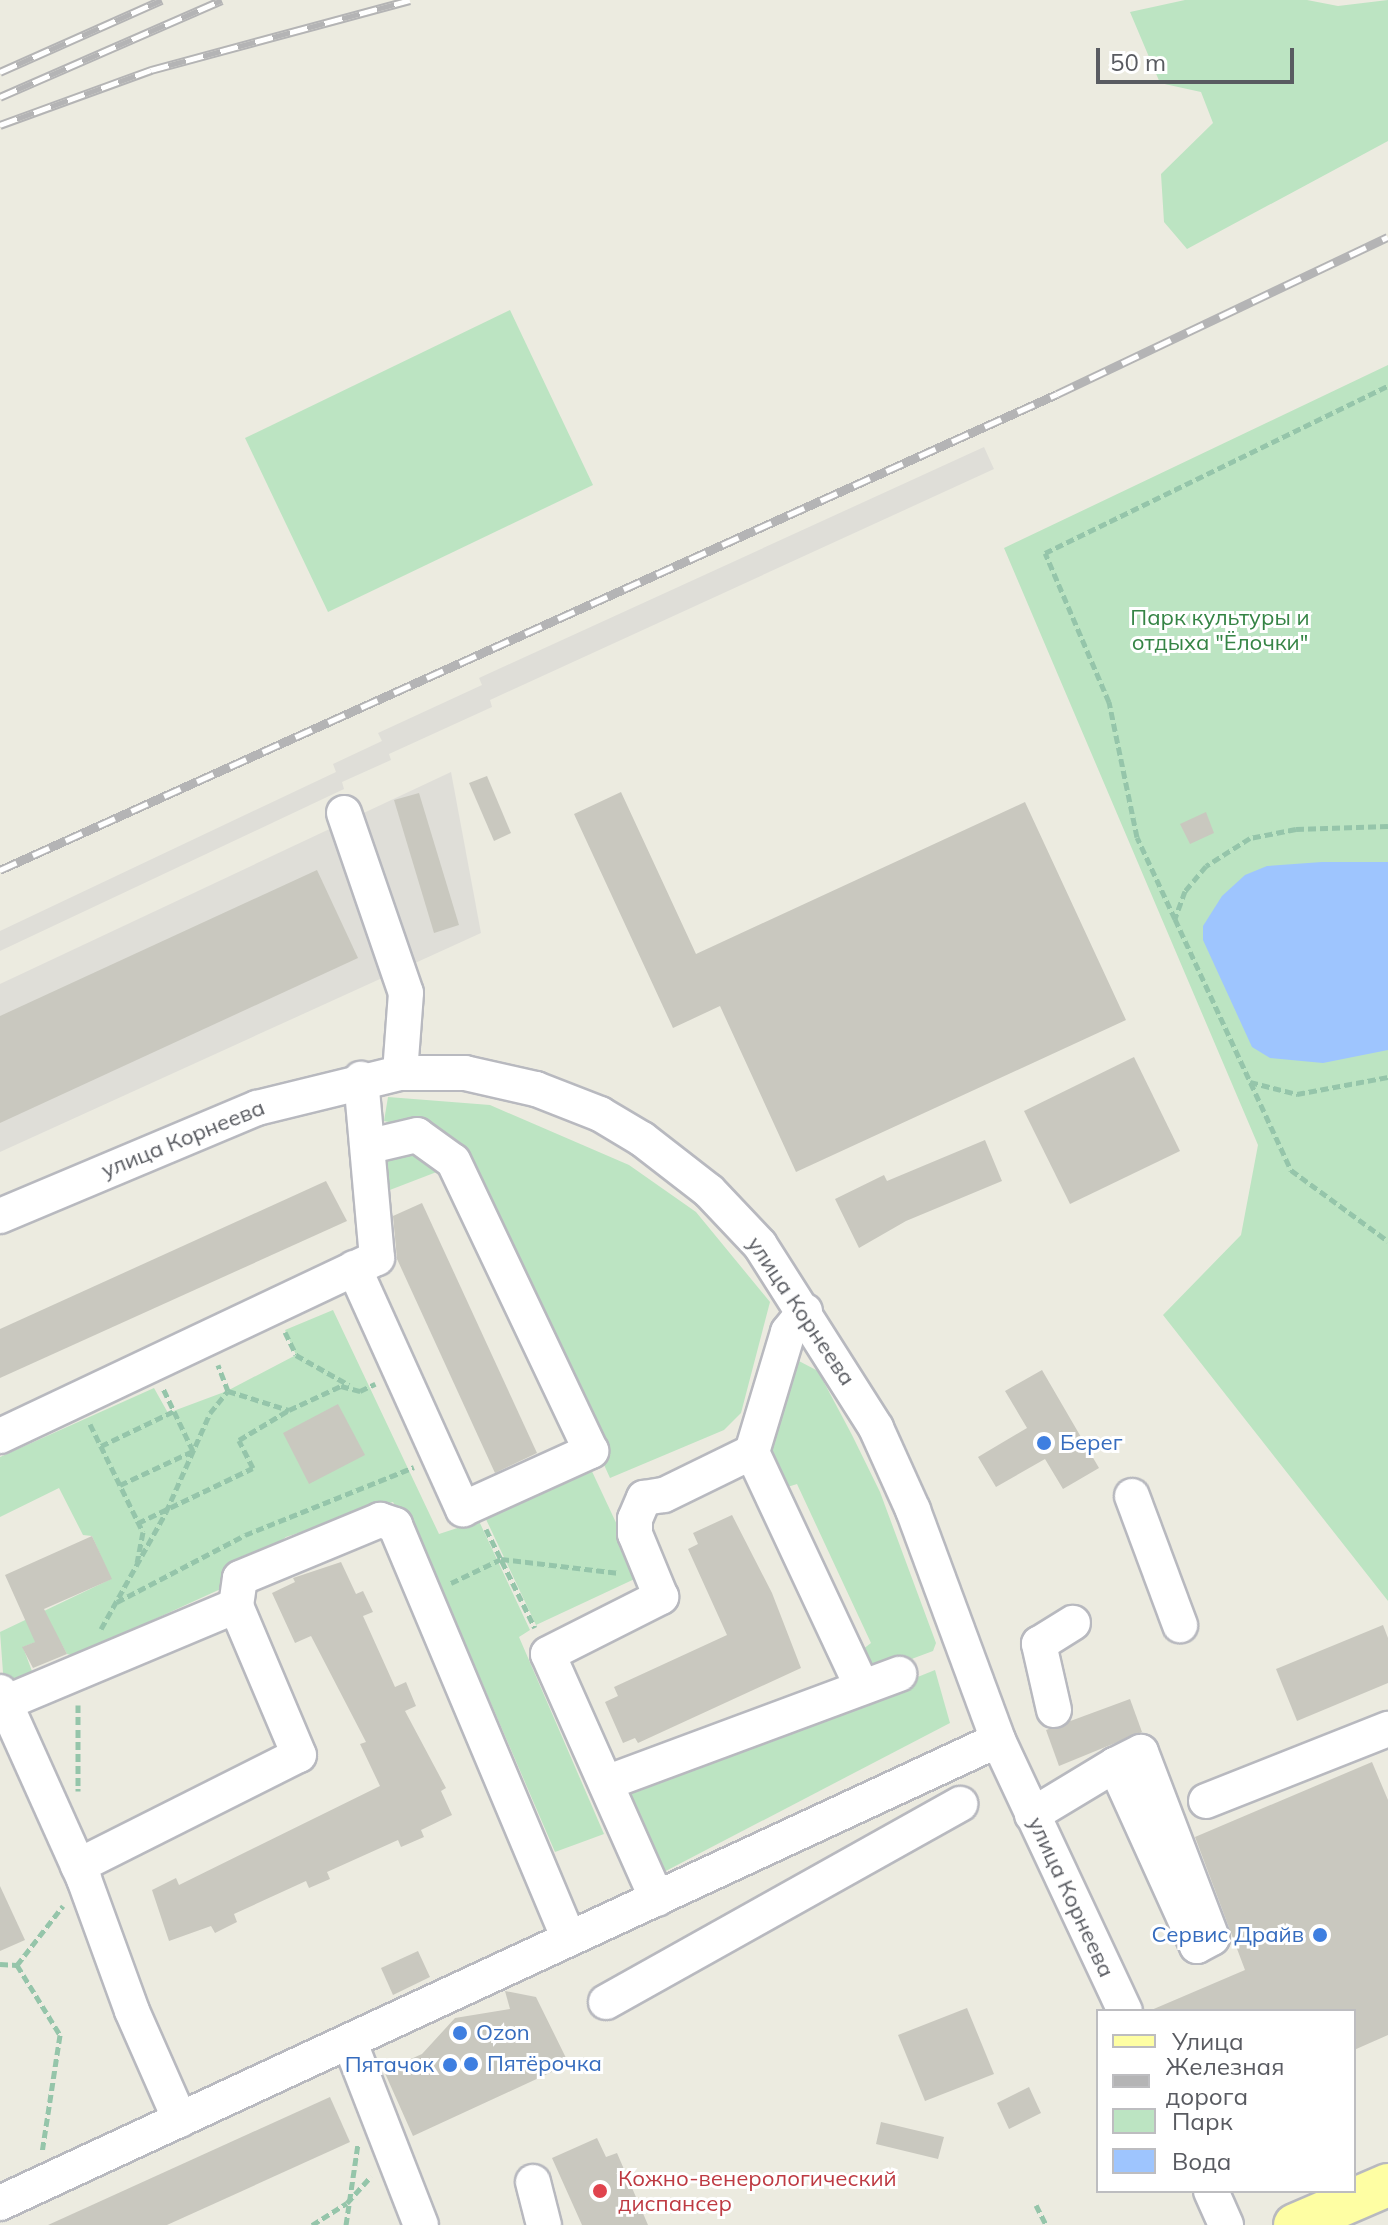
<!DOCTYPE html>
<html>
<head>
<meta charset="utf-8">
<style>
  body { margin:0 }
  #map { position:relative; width:1388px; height:2225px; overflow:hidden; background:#ecebe0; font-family:Mulish,sans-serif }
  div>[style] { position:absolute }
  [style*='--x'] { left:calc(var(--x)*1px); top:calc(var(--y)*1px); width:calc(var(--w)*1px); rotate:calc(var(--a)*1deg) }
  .industrial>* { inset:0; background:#dfded8 }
  .green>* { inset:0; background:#bce4c2 }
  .water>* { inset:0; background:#9ec5fe }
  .building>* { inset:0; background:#c9c8bf }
  .path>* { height:5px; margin-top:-2.5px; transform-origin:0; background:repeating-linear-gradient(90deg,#95c5aa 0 8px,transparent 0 12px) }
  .roads { filter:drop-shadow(2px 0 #b8b9bf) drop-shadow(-2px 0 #b8b9bf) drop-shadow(0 2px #b8b9bf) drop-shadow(0 -2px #b8b9bf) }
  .minor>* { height:34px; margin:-17px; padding:0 17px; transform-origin:17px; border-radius:17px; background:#fff }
  .major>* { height:42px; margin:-21px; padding:0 21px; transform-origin:21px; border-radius:21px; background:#fefea3 }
  .rail>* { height:9px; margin-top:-4.5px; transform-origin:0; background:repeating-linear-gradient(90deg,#fff 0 18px,#b4b4b5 0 36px); box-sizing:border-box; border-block:2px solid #b4b4b5 }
  .dots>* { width:22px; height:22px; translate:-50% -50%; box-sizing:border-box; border:4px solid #fff; border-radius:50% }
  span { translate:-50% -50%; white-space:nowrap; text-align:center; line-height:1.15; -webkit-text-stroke:6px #fff; paint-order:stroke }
  .park-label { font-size:22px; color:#358445 }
  .street-label { font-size:22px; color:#595b61 }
  .shop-label { font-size:22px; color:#366cbe }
  .left { translate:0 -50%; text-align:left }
  .right { translate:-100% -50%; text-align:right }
  .health-label { font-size:22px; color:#be3a42 }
  .legend { position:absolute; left:1096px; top:2009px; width:260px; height:184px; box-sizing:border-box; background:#fff; border:2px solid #bdbdc0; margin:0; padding:10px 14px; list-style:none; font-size:24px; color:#595b61 }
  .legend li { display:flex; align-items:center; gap:16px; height:40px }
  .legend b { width:40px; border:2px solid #bdbdc0 }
  .scale { position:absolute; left:1096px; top:48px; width:198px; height:36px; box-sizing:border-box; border:4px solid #595b61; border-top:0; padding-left:10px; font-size:24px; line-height:28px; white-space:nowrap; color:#595b61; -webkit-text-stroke:6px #fff; paint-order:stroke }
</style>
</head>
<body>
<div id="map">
  <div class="industrial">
    <div style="clip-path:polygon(984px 447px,994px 469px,490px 700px,492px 707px,389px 754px,391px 760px,342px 782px,344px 789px,0 951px,0 931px,336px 772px,333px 764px,382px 741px,378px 733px,482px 685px,479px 678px)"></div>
    <div style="clip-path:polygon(451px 772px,481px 933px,0 1152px,0 984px)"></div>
  </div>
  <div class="green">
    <div style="clip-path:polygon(1185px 0,1307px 0,1338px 6px,1388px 0,1388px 141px,1187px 249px,1164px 222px,1161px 174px,1213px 123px,1201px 92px,1160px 83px,1130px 12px)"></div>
    <div style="clip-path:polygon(510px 310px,593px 485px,328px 612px,245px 438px)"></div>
    <div style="clip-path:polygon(1388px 365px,1388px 1601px,1163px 1315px,1241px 1235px,1258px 1145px,1004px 548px)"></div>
    <div style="clip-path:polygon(388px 1097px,490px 1105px,629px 1165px,696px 1212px,770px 1302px,741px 1413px,724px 1430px,610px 1478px,475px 1179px,431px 1131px,384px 1121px)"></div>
    <div style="clip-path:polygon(384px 1140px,447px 1168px,382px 1193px)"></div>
    <div style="clip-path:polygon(333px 1310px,439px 1534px,479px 1521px,530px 1630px,519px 1637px,604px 1834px,555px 1852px,453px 1615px,393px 1502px,286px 1537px,225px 1587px,74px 1656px,67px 1654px,56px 1634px,23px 1647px,33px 1674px,4px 1686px,0 1632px,111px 1579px,92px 1536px,83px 1535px,59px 1488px,0 1517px,0 1457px,154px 1388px,168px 1413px,227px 1391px,296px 1355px,285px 1330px)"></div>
    <div style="clip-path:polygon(797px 1360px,818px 1371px,852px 1435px,880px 1492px,936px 1643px,933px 1651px,874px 1673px,858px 1653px,871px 1643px,797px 1484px,778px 1490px,764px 1457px)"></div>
    <div style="clip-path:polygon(589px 1465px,641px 1576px,536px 1625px,484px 1515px)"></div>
    <div style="clip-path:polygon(935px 1670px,950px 1723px,660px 1874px,622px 1796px)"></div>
  </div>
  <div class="water">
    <div style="clip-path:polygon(1322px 862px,1388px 862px,1388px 1050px,1323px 1063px,1270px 1058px,1252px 1047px,1203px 940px,1203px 926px,1222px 896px,1245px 875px,1267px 866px)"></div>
  </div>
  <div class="building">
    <div style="clip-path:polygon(487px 776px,511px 833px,494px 841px,469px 783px)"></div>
    <div style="clip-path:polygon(621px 792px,696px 954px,1025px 802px,1126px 1020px,796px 1172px,720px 1006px,673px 1028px,574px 814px)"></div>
    <div style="clip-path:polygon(419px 793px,459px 925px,434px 933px,394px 800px)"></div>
    <div style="clip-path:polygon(1206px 812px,1214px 833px,1190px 844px,1180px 824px)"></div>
    <div style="clip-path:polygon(317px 870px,358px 958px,0 1123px,0 1016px)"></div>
    <div style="clip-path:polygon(1134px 1057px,1180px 1151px,1070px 1204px,1024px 1111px)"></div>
    <div style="clip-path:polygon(985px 1140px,1002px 1181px,906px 1221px,859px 1248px,835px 1199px,884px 1175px,887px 1181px)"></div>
    <div style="clip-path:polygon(326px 1181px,347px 1221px,0 1378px,0 1329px)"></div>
    <div style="clip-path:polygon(422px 1203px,537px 1453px,495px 1473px,397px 1259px,393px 1216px)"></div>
    <div style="clip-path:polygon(1042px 1370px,1099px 1468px,1063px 1489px,1045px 1459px,996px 1487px,978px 1457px,1027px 1428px,1005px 1391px)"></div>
    <div style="clip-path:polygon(338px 1404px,365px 1455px,309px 1484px,283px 1433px)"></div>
    <div style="clip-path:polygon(732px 1515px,772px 1593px,801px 1668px,638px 1743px,635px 1738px,623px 1743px,605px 1702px,618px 1696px,614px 1687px,727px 1635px,688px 1549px,698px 1544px,693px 1533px)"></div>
    <div style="clip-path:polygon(92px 1536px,112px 1579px,44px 1609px,67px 1654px,33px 1668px,22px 1647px,35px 1642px,5px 1575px)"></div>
    <div style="clip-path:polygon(341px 1562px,356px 1594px,363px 1591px,373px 1612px,363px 1616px,395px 1687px,406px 1682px,416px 1706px,405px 1711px,446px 1788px,441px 1791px,452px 1815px,421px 1830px,424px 1837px,401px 1847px,398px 1840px,327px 1872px,330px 1879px,309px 1888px,306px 1881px,234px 1914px,237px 1922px,215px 1933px,211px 1926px,169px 1941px,152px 1890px,176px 1878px,179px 1885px,380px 1786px,360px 1744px,366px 1742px,311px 1636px,295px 1643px,272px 1593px,295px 1582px,293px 1578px)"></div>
    <div style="clip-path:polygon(1383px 1625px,1388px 1638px,1388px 1683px,1297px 1721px,1276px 1669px)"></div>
    <div style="clip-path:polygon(1130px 1699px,1142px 1732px,1059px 1766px,1046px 1730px)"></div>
    <div style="clip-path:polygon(1372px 1762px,1388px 1800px,1388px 2035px,1354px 2050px,1354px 2011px,1149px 2011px,1245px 1970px,1195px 1837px)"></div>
    <div style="clip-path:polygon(0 1886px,25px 1940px,0 1951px)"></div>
    <div style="clip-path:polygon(418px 1951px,430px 1977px,393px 1995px,381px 1968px)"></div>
    <div style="clip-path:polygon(505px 1991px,536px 1997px,569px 2064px,413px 2136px,384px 2071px,422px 2054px,455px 2018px,510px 2009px)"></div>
    <div style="clip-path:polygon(967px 2008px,994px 2074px,925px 2101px,898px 2035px)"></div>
    <div style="clip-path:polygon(1029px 2087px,1041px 2113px,1009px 2129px,997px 2103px)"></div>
    <div style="clip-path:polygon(330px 2097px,350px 2142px,167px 2225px,48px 2225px)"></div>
    <div style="clip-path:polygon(881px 2122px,944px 2137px,938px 2159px,876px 2144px)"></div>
    <div style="clip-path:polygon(597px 2138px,606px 2157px,617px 2153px,648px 2225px,582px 2225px,552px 2158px)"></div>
  </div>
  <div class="path">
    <div style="--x:1388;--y:826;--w:92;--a:178.1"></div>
    <div style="--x:1296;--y:829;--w:47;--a:168.9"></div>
    <div style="--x:1250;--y:838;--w:52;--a:147.5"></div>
    <div style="--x:1206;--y:866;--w:33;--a:130"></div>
    <div style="--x:1185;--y:891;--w:30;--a:110"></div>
    <div style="--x:1175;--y:919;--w:277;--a:65.2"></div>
    <div style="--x:1291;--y:1170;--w:120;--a:36.2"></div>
    <div style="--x:1175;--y:919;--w:90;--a:-114.9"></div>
    <div style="--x:1137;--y:837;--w:138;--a:-101.7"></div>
    <div style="--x:1109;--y:702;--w:162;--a:-113.2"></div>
    <div style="--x:1045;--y:553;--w:381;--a:-26"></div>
    <div style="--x:1250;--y:1082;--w:49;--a:14.3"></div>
    <div style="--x:1297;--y:1094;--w:93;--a:-10.6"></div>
    <div style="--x:285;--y:1332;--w:25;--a:64"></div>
    <div style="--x:296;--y:1355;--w:61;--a:29.5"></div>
    <div style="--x:228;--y:1391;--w:64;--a:17.3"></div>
    <div style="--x:289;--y:1410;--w:57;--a:-24.8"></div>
    <div style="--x:341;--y:1386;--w:20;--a:15"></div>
    <div style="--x:360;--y:1391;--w:17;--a:-25"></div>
    <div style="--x:90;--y:1424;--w:120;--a:63.9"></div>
    <div style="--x:143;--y:1532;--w:31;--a:101"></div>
    <div style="--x:101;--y:1446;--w:81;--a:-25.6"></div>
    <div style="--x:120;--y:1485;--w:81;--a:-25"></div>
    <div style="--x:193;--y:1451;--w:70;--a:-115.5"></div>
    <div style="--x:138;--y:1523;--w:127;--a:-25.6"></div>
    <div style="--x:253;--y:1468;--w:31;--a:-117"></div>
    <div style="--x:239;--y:1440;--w:58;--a:-31"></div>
    <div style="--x:486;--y:1529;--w:110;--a:63.7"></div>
    <div style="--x:451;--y:1583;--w:55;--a:-25.6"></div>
    <div style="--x:501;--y:1559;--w:119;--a:6.8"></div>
    <div style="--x:117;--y:1602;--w:144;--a:-27.6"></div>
    <div style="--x:245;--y:1535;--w:182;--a:-21.9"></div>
    <div style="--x:101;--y:1629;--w:134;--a:-60.9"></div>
    <div style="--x:166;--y:1512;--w:108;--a:-66"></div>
    <div style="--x:210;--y:1413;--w:28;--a:-51"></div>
    <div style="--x:228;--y:1391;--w:28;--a:-111"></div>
    <div style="--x:78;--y:1705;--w:86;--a:90"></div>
    <div style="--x:0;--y:1964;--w:17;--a:3"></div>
    <div style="--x:17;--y:1965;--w:82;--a:58.4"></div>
    <div style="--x:60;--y:2035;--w:119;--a:98.7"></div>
    <div style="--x:17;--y:1965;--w:75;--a:-52.1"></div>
    <div style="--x:1036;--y:2205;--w:22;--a:63"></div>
    <div style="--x:312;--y:2225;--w:41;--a:-32.2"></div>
    <div style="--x:347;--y:2203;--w:36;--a:-48"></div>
    <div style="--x:346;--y:2225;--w:82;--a:-81.6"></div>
  </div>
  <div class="roads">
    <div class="minor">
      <div style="--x:344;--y:813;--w:190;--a:71"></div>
      <div style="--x:406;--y:993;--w:80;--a:94.3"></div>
      <div style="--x:0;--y:1216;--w:279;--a:-22.8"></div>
      <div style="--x:257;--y:1108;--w:147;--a:-13.8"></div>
      <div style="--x:400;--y:1073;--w:65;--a:0"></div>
      <div style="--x:465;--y:1073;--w:73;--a:12.7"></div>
      <div style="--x:536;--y:1089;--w:69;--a:21.3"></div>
      <div style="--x:600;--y:1114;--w:49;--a:30.8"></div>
      <div style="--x:642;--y:1139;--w:85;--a:37.8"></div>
      <div style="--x:709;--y:1191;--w:74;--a:46.6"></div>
      <div style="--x:760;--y:1245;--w:217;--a:57.6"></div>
      <div style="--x:876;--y:1428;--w:90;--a:65.7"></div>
      <div style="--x:913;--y:1510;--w:245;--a:69.7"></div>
      <div style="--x:998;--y:1740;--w:299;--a:64.9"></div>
      <div style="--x:354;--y:1268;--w:265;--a:65.7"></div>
      <div style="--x:463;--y:1509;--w:141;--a:-24.4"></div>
      <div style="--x:591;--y:1451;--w:321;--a:-115.4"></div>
      <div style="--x:453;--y:1161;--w:44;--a:-144.2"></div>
      <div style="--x:417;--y:1135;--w:48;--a:166.8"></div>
      <div style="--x:0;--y:1436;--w:417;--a:-25.3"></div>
      <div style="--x:377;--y:1258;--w:180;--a:-95.1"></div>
      <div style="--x:752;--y:1452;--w:125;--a:-73.3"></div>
      <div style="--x:788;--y:1332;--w:27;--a:-51"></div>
      <div style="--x:1132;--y:1496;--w:138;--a:69.6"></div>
      <div style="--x:0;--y:1692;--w:205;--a:65.8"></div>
      <div style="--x:84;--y:1879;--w:140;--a:70"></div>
      <div style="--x:132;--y:2011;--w:119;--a:66.2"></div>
      <div style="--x:0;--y:1705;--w:256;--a:-22.8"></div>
      <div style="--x:1054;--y:1710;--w:68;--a:-102.8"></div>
      <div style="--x:1039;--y:1644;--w:40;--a:-32"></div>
      <div style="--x:606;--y:1783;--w:313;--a:-20.4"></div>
      <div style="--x:1206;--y:1801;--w:196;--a:-21.6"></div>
      <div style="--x:1032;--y:1815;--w:97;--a:-31.1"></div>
      <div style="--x:1115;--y:1765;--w:29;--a:-27"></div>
      <div style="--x:1141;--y:1752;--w:199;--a:69.1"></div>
      <div style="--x:1212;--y:1938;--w:17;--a:152"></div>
      <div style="--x:1197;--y:1946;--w:199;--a:-114.4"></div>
      <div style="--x:78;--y:1866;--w:247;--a:-26.7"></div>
      <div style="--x:299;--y:1755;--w:162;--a:-112.9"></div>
      <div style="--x:236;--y:1606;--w:28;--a:-82"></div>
      <div style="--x:240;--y:1578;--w:152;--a:-22.5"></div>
      <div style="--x:380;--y:1520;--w:16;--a:18"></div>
      <div style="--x:395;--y:1525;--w:449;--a:67.2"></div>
      <div style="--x:657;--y:1899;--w:268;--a:-114"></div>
      <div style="--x:548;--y:1654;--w:127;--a:-26.8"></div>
      <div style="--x:661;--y:1597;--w:68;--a:-112.4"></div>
      <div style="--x:635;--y:1534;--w:15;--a:-90"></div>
      <div style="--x:635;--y:1519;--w:23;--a:-67"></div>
      <div style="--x:644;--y:1498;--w:20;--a:-9"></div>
      <div style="--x:664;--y:1495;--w:98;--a:-26"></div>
      <div style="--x:752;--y:1452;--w:259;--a:64.9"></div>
      <div style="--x:606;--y:2002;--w:406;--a:-29.2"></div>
      <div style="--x:350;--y:2043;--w:195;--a:68.7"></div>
      <div style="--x:533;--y:2182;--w:44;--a:75.7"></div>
      <div style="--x:1211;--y:2191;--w:37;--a:66"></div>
      <div style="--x:0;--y:2203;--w:1100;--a:-24.89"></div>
    </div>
    <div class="major">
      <div style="--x:1295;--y:2225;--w:101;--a:-23.3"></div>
    </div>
  </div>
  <div class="rail">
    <div style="--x:0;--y:72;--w:177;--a:-24"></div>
    <div style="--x:0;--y:97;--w:242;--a:-23.6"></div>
    <div style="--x:0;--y:125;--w:161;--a:-20"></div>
    <div style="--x:151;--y:70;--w:268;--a:-15.1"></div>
    <div style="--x:0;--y:870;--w:1159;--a:-24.24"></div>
    <div style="--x:1057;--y:394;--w:366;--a:-25.4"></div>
  </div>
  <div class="dots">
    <div style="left:1044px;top:1443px;background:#3f7fe0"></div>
    <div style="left:1320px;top:1935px;background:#3f7fe0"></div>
    <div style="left:460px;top:2033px;background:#3f7fe0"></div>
    <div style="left:471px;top:2064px;background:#3f7fe0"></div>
    <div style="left:450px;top:2065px;background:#3f7fe0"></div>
    <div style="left:600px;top:2191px;background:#e0444e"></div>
  </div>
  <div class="park-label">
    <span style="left:1220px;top:630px">Парк культуры и<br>отдыха "Ёлочки"</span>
  </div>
  <div class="street-label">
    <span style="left:183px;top:1139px;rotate:-22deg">улица Корнеева</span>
    <span style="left:801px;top:1311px;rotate:56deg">улица Корнеева</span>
    <span style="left:1071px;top:1897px;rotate:65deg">улица Корнеева</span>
  </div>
  <div class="shop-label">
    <span class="left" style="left:1060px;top:1443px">Берег</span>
    <span class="right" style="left:1304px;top:1935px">Сервис Драйв</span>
    <span class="left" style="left:476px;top:2033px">Ozon</span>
    <span class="left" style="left:487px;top:2064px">Пятёрочка</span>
    <span class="right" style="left:434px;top:2065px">Пятачок</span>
  </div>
  <div class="health-label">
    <span class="left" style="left:618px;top:2191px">Кожно-венерологический<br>диспансер</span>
  </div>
  <ul class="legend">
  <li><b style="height:10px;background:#fefea3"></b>Улица</li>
  <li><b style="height:10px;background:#b4b4b5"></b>Железная дорога</li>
  <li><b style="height:22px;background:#bce4c2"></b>Парк</li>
  <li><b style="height:22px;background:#9ec5fe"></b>Вода</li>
  </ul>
  <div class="scale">50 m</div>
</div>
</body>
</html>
